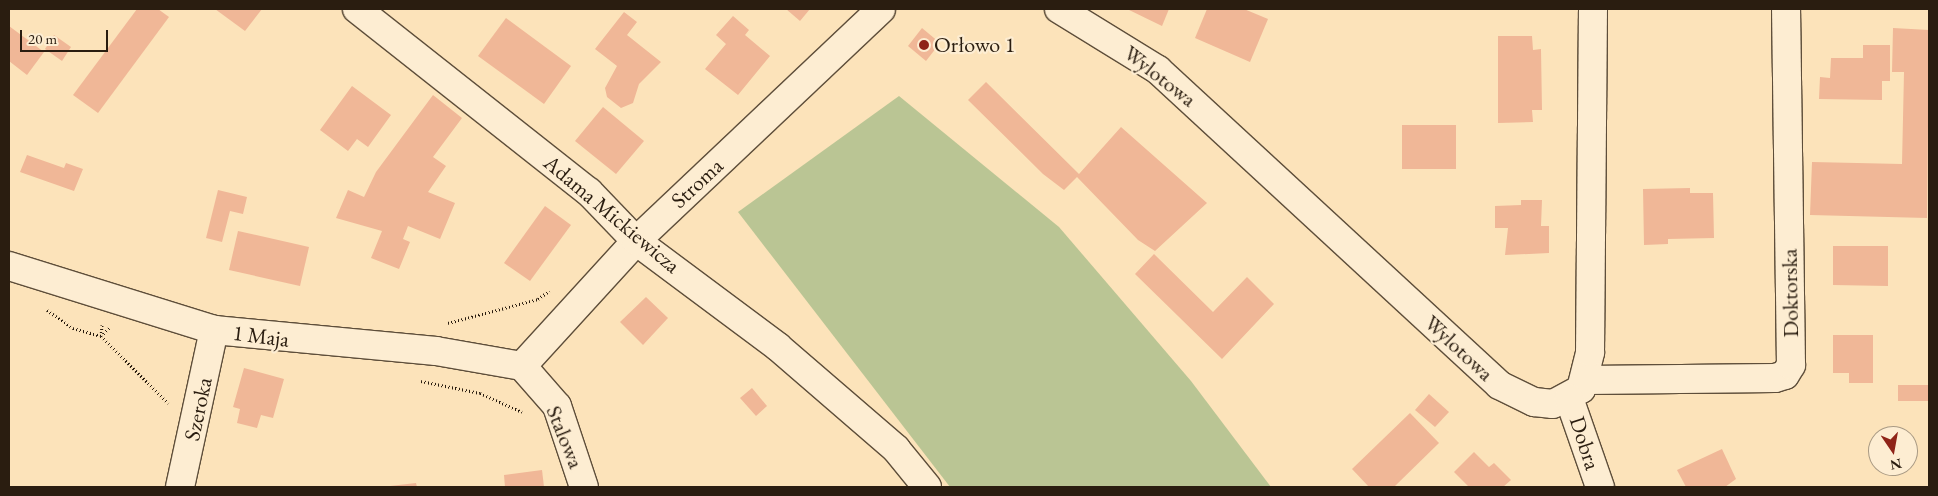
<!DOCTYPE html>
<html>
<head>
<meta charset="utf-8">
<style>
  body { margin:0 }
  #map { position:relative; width:1938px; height:496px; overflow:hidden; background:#fce3ba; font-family:"EB Garamond",serif }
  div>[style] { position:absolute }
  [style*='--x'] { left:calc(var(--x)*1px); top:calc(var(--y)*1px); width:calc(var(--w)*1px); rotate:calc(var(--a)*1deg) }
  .green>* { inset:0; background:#bac594 }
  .building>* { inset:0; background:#f0b797 }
  .path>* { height:3px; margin-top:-1.5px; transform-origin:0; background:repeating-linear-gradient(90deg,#2a1d10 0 1px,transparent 0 3.5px) }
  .roads { filter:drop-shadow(1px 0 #5e4e3a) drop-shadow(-1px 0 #5e4e3a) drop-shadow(0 1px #5e4e3a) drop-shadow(0 -1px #5e4e3a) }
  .street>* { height:28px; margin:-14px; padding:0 14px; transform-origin:14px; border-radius:14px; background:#fdedd2 }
  .secondary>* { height:28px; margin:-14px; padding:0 14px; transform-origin:14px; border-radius:14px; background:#fdedd2 }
  .dots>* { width:14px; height:14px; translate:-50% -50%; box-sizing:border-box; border:2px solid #fdedd2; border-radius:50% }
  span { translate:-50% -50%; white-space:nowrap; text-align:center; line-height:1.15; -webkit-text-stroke:4.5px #fdedd2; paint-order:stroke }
  .poi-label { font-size:22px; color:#2a1d10 }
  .left { translate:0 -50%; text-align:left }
  .street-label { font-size:22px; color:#2a1d10 }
  .frame { position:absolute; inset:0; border:10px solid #2a1d10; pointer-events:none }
  .north { position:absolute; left:1868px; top:426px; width:50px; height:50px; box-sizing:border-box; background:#fdedd2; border:1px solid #a99a84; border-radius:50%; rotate:168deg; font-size:14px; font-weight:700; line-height:20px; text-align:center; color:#2a1d10 }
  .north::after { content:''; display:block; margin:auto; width:18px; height:22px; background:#8f2418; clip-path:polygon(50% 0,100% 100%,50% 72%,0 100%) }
  .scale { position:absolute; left:20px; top:30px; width:88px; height:22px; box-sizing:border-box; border:2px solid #2a1d10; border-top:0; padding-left:6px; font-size:15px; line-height:18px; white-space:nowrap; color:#2a1d10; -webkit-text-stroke:4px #fdedd2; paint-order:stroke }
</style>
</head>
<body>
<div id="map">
  <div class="green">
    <div style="clip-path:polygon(899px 96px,1059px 227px,1191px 381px,1271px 487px,950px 487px,738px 212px)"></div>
  </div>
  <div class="building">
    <div style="clip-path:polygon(137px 9px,158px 9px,169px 17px,98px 113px,73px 95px)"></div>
    <div style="clip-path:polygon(215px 9px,262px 9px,245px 31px)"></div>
    <div style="clip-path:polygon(786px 9px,810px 9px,800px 21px)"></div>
    <div style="clip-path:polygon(1127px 9px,1169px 9px,1162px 26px)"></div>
    <div style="clip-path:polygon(1207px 9px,1244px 9px,1268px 19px,1250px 62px,1195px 38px)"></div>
    <div style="clip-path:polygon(624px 12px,637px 22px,627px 35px,661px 62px,639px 84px,633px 103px,621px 108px,607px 97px,605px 88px,617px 66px,595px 49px)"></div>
    <div style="clip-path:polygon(733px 16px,749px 30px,745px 35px,770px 56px,738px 95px,705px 69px,726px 44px,716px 35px)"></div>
    <div style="clip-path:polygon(506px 18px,571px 66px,544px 104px,478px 56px)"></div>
    <div style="clip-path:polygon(9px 26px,44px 52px,27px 75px,9px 61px)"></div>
    <div style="clip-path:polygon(922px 28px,940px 43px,926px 61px,908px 46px)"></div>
    <div style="clip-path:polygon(1893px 28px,1929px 30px,1927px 218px,1810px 215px,1812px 162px,1902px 164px,1904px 72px,1892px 72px)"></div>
    <div style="clip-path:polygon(54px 35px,71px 47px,62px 61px,45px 49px)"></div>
    <div style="clip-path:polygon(1498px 36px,1532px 36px,1533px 50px,1541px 49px,1542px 110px,1532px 110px,1533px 122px,1498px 123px)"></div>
    <div style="clip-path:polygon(1863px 45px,1890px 45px,1890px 81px,1882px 81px,1882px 100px,1819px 99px,1820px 77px,1830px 78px,1831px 58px,1863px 58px)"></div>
    <div style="clip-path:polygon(986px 82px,1079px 174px,1121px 127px,1207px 203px,1155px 251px,1138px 240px,1077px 177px,1064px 190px,1043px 174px,968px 100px)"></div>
    <div style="clip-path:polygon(352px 86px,391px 115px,368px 147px,357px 139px,348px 151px,320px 130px)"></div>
    <div style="clip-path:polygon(433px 95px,462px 118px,433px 157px,446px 166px,428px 192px,455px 203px,440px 239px,408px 226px,403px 239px,410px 242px,399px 269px,371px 258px,382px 231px,336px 218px,348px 190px,364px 197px,376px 172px)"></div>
    <div style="clip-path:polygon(603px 107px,644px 141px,616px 174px,575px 141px)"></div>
    <div style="clip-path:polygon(1402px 125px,1456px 125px,1456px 169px,1402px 169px)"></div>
    <div style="clip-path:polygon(27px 155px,64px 168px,66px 163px,83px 169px,74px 191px,20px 172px)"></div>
    <div style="clip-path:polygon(1690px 188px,1690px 193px,1713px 193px,1714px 238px,1668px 239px,1668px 244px,1644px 245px,1643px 189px)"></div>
    <div style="clip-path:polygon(218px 190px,247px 197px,243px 214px,230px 211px,222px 242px,206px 238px)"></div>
    <div style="clip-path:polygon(1521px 200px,1542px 200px,1541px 226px,1549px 226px,1549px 253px,1505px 255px,1508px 228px,1495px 228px,1495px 206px,1521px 205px)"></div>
    <div style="clip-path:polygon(545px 206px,571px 225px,530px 281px,504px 263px)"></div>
    <div style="clip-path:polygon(238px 231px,309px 247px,300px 286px,229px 270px)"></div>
    <div style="clip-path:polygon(1833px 246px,1888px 246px,1888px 286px,1833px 285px)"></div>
    <div style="clip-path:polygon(1154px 254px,1213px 312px,1247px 277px,1274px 304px,1222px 359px,1135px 274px)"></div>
    <div style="clip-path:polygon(646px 297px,668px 318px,643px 345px,620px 322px)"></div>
    <div style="clip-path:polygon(1833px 335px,1873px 335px,1873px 383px,1849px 383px,1849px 373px,1833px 373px)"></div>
    <div style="clip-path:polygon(244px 368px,284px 379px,273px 418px,261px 415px,257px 428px,237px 423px,240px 409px,233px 407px)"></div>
    <div style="clip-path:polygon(1898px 385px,1929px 385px,1929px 401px,1898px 401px)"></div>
    <div style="clip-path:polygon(752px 388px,767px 406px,756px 416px,740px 398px)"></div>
    <div style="clip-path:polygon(1429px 394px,1449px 412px,1435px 427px,1415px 410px)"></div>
    <div style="clip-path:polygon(1410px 413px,1439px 443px,1394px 487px,1369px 487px,1352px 469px)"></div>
    <div style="clip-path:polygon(1722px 449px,1736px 479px,1725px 487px,1686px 487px,1677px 470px)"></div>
    <div style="clip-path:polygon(1474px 452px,1489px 467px,1494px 463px,1511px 480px,1503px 487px,1469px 487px,1454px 472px)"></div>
    <div style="clip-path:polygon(542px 470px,544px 487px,505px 487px,504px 475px)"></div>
    <div style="clip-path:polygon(416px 483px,417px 487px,390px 487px,390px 486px)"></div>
  </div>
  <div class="path">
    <div style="--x:47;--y:310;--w:32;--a:35"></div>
    <div style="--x:73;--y:328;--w:29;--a:16"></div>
    <div style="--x:101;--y:336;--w:13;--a:-45"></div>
    <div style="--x:448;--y:323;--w:93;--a:-14.9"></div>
    <div style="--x:538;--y:299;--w:14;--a:-36"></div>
    <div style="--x:102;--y:325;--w:11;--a:95"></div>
    <div style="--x:101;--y:336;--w:95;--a:45"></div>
    <div style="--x:421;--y:381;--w:60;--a:11.5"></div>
    <div style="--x:480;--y:393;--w:46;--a:24.3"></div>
  </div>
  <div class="roads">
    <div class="street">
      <div style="--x:357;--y:9;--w:295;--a:38.3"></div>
      <div style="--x:589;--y:192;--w:68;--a:46.2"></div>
      <div style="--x:636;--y:241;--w:177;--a:36.7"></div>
      <div style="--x:778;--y:347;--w:156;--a:40.8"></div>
      <div style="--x:896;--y:449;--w:49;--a:50.8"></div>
      <div style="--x:1059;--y:9;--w:116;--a:31.6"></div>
      <div style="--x:1158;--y:70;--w:464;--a:42.7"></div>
      <div style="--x:1499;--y:385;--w:39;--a:26"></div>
      <div style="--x:1534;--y:402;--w:19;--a:6"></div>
      <div style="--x:1553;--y:404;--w:32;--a:-28"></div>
      <div style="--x:1581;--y:389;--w:38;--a:-76"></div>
      <div style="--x:1590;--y:352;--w:343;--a:-89.5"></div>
      <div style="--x:522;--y:366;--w:169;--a:-47.6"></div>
      <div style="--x:636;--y:241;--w:337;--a:-43.4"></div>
      <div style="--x:1586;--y:380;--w:189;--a:-0.6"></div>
      <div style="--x:1775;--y:378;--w:10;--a:-17"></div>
      <div style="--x:1785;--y:375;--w:12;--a:-59"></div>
      <div style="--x:1791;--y:365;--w:356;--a:-90.8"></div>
      <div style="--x:1569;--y:398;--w:94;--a:70.8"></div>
      <div style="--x:180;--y:487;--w:161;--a:-77.8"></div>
    </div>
    <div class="secondary">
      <div style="--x:9;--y:266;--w:215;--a:17.3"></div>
      <div style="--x:214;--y:330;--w:223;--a:5.4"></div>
      <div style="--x:436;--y:351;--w:87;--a:9.9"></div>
      <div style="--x:522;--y:366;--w:53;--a:48.8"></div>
      <div style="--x:557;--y:406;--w:85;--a:71.6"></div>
    </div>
  </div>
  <div class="dots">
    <div style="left:924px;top:45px;background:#8f2418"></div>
  </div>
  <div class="poi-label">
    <span class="left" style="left:934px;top:45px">Orłowo 1</span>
  </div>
  <div class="street-label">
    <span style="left:1160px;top:76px;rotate:38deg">Wylotowa</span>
    <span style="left:697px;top:183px;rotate:-43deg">Stroma</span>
    <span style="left:612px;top:214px;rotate:40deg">Adama Mickiewicza</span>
    <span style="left:1790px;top:293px;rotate:-91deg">Doktorska</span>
    <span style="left:261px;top:336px;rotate:7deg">1 Maja</span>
    <span style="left:1459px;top:348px;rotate:43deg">Wylotowa</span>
    <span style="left:198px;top:409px;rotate:-78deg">Szeroka</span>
    <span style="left:565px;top:437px;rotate:68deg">Stalowa</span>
    <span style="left:1585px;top:443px;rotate:72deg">Dobra</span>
  </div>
  <div class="frame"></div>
  <div class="north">N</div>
  <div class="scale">20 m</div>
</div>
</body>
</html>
